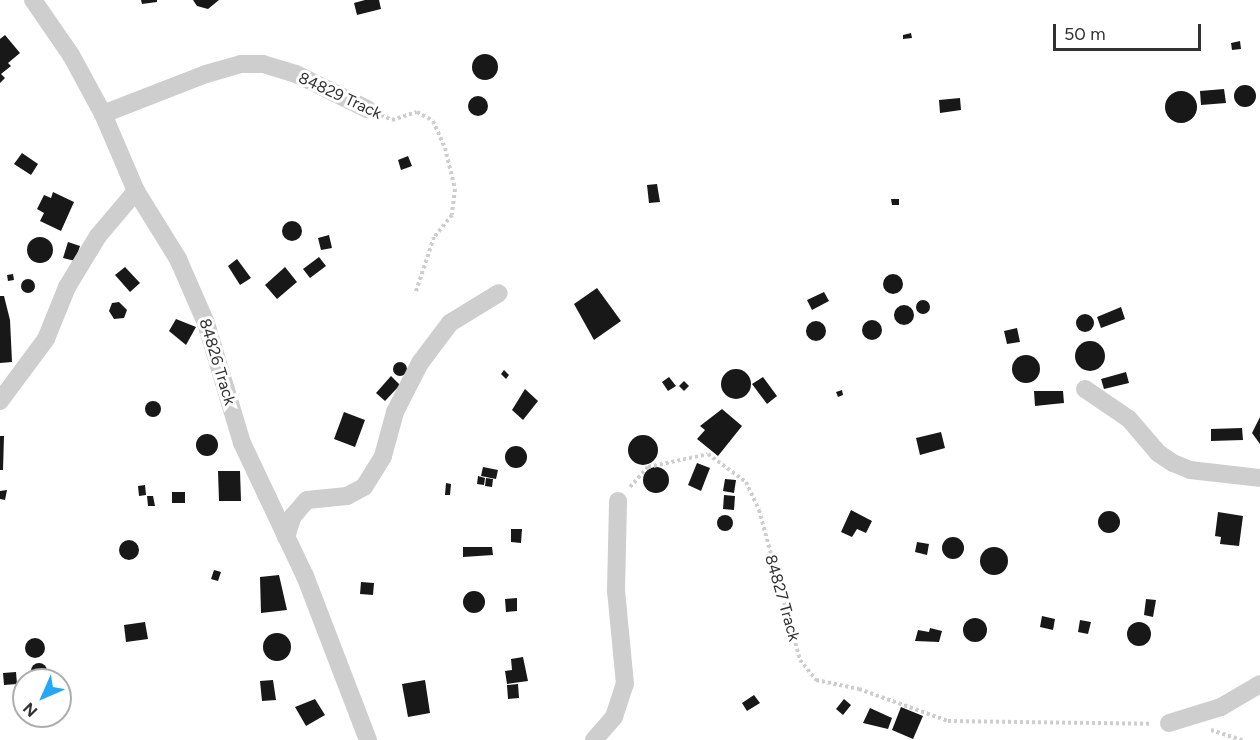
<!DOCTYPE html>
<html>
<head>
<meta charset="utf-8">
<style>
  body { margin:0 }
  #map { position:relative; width:1260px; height:740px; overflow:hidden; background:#fff; font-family:Figtree,sans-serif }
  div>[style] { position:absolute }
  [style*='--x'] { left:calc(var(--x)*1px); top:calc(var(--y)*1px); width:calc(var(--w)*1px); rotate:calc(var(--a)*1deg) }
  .building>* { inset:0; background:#181818 }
  .round { border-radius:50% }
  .path>* { height:4px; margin-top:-2px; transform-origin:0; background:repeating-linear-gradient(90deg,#cecece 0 3px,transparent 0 6px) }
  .minor>* { height:18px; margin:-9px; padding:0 9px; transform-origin:9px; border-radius:9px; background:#cecece }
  span { translate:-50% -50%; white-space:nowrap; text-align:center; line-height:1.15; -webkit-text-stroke:6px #fff; paint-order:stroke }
  .street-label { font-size:16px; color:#313131 }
  .north { position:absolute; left:12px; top:668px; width:60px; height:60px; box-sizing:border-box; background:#fff; border:2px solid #adadad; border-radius:50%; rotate:225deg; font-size:16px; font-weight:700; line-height:24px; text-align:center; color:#313131 }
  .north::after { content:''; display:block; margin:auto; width:21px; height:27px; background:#23a8f7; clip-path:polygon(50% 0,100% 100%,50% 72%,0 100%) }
  .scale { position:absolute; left:1053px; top:24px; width:148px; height:27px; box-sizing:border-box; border:3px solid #313131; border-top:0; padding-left:8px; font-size:18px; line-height:21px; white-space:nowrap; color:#313131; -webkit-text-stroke:4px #fff; paint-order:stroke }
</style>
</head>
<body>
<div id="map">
  <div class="building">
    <div style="clip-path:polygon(141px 0,157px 0,157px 2px,142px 4px)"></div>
    <div style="clip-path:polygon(193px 0,219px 0,208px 9px,197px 6px)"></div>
    <div style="clip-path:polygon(365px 0,379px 0,381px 9px,357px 15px,354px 3px)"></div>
    <div style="clip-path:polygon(911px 33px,912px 38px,903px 39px,903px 35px)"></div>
    <div style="clip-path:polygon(5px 35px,20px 53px,8px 63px,11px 66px,1px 74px,5px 78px,0 83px,0 39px)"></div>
    <div style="clip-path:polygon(1240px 41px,1241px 49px,1232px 50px,1231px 43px)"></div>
    <div class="round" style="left:472px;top:54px;width:26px;height:26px"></div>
    <div class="round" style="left:1234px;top:85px;width:22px;height:22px"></div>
    <div style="clip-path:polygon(1224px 89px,1226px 103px,1201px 105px,1200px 91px)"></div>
    <div class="round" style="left:1165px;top:91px;width:32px;height:32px"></div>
    <div class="round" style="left:468px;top:96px;width:20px;height:20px"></div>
    <div style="clip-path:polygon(960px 98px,961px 110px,940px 113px,939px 100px)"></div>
    <div style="clip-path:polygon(22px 153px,38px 164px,31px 175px,14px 164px)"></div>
    <div style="clip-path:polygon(408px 156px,412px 166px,401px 170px,398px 160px)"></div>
    <div style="clip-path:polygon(657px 184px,660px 202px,649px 203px,647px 185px)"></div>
    <div style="clip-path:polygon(53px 192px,74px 202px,61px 231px,40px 221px,44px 213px,37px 209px,44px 195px,51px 198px)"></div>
    <div style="clip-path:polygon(891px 199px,899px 199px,899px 205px,892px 205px)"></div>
    <div class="round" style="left:282px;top:221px;width:20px;height:20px"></div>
    <div style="clip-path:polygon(329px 235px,332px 248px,321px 250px,318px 238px)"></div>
    <div class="round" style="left:27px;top:237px;width:26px;height:26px"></div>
    <div style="clip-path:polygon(68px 242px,80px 246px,75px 261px,63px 258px)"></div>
    <div style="clip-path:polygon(319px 257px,326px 266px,310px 278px,303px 269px)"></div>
    <div style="clip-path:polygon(237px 259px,251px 278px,240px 285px,228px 266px)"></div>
    <div style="clip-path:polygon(125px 267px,140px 283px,130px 292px,115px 275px)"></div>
    <div style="clip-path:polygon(285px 267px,297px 282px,277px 299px,265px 285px)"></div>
    <div style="clip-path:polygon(13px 274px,14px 280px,8px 281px,7px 275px)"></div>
    <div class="round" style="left:883px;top:274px;width:20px;height:20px"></div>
    <div class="round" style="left:21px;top:279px;width:14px;height:14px"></div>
    <div style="clip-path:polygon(597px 288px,621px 321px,594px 340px,574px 304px)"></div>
    <div style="clip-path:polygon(824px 292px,829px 301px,812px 310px,807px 300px)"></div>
    <div style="clip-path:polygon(0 296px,4px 296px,10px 320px,12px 362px,0 363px)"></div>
    <div class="round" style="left:916px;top:300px;width:14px;height:14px"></div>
    <div style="clip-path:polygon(119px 302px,127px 310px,124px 318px,114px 319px,109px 311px,112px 303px)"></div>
    <div class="round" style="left:894px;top:305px;width:20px;height:20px"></div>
    <div style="clip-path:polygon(1121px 307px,1125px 319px,1101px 328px,1097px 317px)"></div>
    <div class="round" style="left:1076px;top:314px;width:18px;height:18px"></div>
    <div style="clip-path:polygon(176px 319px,196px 327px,186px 345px,169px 331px)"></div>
    <div class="round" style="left:862px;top:320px;width:20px;height:20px"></div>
    <div class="round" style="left:806px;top:321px;width:20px;height:20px"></div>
    <div style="clip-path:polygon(1017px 328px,1020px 342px,1007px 344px,1004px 331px)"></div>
    <div class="round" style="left:1075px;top:341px;width:30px;height:30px"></div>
    <div class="round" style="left:1012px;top:355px;width:28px;height:28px"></div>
    <div class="round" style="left:393px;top:362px;width:14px;height:14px"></div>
    <div class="round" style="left:721px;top:369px;width:30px;height:30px"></div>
    <div style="clip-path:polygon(504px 370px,509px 375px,506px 379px,501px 374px)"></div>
    <div style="clip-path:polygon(1126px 372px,1129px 383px,1104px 389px,1101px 379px)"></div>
    <div style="clip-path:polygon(391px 376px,400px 385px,385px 401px,376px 393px)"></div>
    <div style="clip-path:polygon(669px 377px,676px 386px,668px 391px,662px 382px)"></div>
    <div style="clip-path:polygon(763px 377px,777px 396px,767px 404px,752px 384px)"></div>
    <div style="clip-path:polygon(684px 381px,689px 386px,684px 391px,679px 386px)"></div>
    <div style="clip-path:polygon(525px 389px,538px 401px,523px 420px,512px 410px)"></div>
    <div style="clip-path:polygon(842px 390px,843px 395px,838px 397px,836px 392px)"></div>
    <div style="clip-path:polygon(1034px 391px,1063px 391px,1064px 403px,1054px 404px,1053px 395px,1054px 404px,1035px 406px)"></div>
    <div class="round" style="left:145px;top:401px;width:16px;height:16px"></div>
    <div style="clip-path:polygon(722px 409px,742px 426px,718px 456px,697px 439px,705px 430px,700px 426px)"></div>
    <div style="clip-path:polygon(344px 412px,365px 420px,355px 447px,334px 439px)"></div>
    <div style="clip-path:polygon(1260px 417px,1260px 444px,1252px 433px)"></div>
    <div style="clip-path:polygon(1242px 428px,1243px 440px,1211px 441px,1211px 429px)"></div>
    <div style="clip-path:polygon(941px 432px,945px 448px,920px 455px,916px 438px)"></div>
    <div class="round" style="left:196px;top:434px;width:22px;height:22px"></div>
    <div class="round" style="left:628px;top:435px;width:30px;height:30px"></div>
    <div style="clip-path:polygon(0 436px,4px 436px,3px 470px,0 470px)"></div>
    <div class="round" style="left:505px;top:446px;width:22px;height:22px"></div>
    <div style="clip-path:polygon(697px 463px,710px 468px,701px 491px,688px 485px)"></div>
    <div style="clip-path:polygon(483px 467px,498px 470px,496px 479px,481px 476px)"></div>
    <div class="round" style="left:643px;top:467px;width:26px;height:26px"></div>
    <div style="clip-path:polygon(218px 471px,240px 471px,241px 501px,219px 501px)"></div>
    <div style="clip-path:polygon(478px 476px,485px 478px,484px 485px,477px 484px)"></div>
    <div style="clip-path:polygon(486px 478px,493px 479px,492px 487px,485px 486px)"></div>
    <div style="clip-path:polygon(725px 479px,736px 480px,734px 493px,723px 491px)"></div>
    <div style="clip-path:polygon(446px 483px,451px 484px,450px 495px,445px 495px)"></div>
    <div style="clip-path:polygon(145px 485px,146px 495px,139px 496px,138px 486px)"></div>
    <div style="clip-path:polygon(7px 490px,5px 500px,0 499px,0 491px)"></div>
    <div style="clip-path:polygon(172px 492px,185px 492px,185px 503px,172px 503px)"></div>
    <div style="clip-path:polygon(724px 495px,735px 496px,734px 510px,723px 509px)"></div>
    <div style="clip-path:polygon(147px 496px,153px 496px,155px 506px,148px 506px)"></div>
    <div style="clip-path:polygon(851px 510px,872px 521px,866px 533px,857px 529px,852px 537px,841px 532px)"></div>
    <div class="round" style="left:1098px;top:511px;width:22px;height:22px"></div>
    <div style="clip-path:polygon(1218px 512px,1243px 516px,1239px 546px,1220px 544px,1221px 537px,1215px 536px)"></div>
    <div class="round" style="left:717px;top:515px;width:16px;height:16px"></div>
    <div style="clip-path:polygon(511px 529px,522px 529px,521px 543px,511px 542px)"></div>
    <div class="round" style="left:942px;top:537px;width:22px;height:22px"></div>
    <div class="round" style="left:119px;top:540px;width:20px;height:20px"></div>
    <div style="clip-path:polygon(917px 542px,929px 544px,927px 555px,915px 552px)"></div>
    <div class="round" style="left:980px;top:547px;width:28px;height:28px"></div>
    <div style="clip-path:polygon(463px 547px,492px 547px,493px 555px,463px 557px)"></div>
    <div style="clip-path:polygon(214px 570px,221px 572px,218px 581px,211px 579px)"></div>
    <div style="clip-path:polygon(279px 575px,287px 610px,261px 613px,260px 577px)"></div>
    <div style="clip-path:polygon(361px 582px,374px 583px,373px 595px,360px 594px)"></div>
    <div class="round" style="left:463px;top:591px;width:22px;height:22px"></div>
    <div style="clip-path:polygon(517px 598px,517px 611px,506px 612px,505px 599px)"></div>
    <div style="clip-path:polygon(1146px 599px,1156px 600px,1153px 617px,1144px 615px)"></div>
    <div style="clip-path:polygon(1042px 616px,1055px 619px,1053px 630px,1040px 627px)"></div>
    <div class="round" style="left:963px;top:618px;width:24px;height:24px"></div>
    <div style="clip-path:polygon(1080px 620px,1091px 622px,1088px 634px,1078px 632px)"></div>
    <div style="clip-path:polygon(145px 622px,148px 639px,126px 642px,124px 625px)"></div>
    <div class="round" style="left:1127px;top:622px;width:24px;height:24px"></div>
    <div style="clip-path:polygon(930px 628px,942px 631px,939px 642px,915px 641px,918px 630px,929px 632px)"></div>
    <div class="round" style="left:263px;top:633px;width:28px;height:28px"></div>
    <div class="round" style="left:25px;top:638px;width:20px;height:20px"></div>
    <div style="clip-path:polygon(523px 657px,528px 681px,507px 684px,505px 671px,512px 670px,511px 659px)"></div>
    <div class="round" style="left:31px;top:663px;width:16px;height:16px"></div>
    <div style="clip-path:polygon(16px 672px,17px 684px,4px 685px,3px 673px)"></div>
    <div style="clip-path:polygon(273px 680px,276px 700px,262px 701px,260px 681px)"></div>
    <div style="clip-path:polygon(425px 680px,430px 713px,408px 717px,402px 684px)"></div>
    <div style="clip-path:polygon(518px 684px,519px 698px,508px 699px,507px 685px)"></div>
    <div style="clip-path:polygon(754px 695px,760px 703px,747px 711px,742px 703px)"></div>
    <div style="clip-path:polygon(315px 699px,325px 715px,306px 726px,295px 707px)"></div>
    <div style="clip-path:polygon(844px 699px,851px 705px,843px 715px,836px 709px)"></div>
    <div style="clip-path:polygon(901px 707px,923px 716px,913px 739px,892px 730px)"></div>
    <div style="clip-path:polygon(870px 708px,892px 718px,888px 729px,863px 723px)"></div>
  </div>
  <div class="path">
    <div style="--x:381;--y:115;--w:12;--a:24"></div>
    <div style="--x:392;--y:120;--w:26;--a:-18"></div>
    <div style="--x:417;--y:112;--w:18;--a:29"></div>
    <div style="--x:433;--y:121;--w:30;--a:66"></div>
    <div style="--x:445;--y:148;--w:42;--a:76.3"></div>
    <div style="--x:455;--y:189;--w:26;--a:97"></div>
    <div style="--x:452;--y:215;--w:28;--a:129"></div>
    <div style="--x:434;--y:237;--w:60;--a:108.4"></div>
    <div style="--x:630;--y:487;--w:27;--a:-48"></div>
    <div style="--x:648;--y:467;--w:61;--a:-12.2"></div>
    <div style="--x:708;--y:454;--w:47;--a:36.4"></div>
    <div style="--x:746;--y:482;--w:31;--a:65"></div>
    <div style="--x:759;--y:510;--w:156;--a:74.7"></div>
    <div style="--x:800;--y:660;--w:26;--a:51"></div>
    <div style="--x:816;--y:680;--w:44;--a:11.8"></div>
    <div style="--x:859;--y:689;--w:95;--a:19.8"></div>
    <div style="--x:948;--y:721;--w:203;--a:0.8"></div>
    <div style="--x:1211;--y:730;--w:33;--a:18"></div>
  </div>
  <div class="minor">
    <div style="--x:33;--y:0;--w:67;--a:55.4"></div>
    <div style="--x:71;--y:55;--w:67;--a:61.5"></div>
    <div style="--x:103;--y:114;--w:84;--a:66.8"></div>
    <div style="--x:136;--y:191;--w:80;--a:58.3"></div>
    <div style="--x:178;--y:259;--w:70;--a:66.4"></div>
    <div style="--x:206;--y:323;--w:125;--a:73.3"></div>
    <div style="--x:242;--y:443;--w:147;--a:64.7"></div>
    <div style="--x:305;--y:576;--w:176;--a:69"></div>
    <div style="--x:103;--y:114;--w:110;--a:-21.2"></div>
    <div style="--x:206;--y:74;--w:36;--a:-16"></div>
    <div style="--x:241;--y:64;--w:22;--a:0"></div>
    <div style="--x:263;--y:64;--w:34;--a:17"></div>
    <div style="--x:296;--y:74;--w:79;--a:26.2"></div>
    <div style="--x:1085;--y:389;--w:53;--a:34.3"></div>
    <div style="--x:1129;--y:419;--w:45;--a:49.5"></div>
    <div style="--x:1158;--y:453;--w:18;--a:34"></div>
    <div style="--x:1173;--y:463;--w:18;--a:22"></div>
    <div style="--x:1190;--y:470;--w:70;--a:6.5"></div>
    <div style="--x:0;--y:401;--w:77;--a:-53.4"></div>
    <div style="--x:46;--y:339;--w:56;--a:-68"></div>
    <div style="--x:67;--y:287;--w:60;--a:-58.7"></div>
    <div style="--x:98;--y:236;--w:59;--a:-49.8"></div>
    <div style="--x:286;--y:537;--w:22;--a:-72"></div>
    <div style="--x:293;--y:516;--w:21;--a:-49"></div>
    <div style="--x:307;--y:500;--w:40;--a:-5.7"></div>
    <div style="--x:347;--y:496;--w:19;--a:-28"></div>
    <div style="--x:364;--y:487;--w:36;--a:-58"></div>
    <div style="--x:383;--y:456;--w:46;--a:-74.7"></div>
    <div style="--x:395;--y:412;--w:55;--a:-63"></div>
    <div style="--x:420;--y:363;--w:50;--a:-53.1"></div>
    <div style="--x:450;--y:323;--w:57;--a:-31.5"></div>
    <div style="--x:1169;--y:723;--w:54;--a:-17.1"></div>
    <div style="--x:1221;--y:707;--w:45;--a:-30.5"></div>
    <div style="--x:594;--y:740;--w:30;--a:-49"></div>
    <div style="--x:614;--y:717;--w:35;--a:-72"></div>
    <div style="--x:625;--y:684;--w:93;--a:-95.5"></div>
    <div style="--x:616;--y:591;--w:90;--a:-88.7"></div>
  </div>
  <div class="street-label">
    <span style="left:340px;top:96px;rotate:25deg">84829 Track</span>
    <span style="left:217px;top:362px;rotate:73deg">84826 Track</span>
    <span style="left:782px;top:598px;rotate:74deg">84827 Track</span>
  </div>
  <div class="north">N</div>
  <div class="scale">50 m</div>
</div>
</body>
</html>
